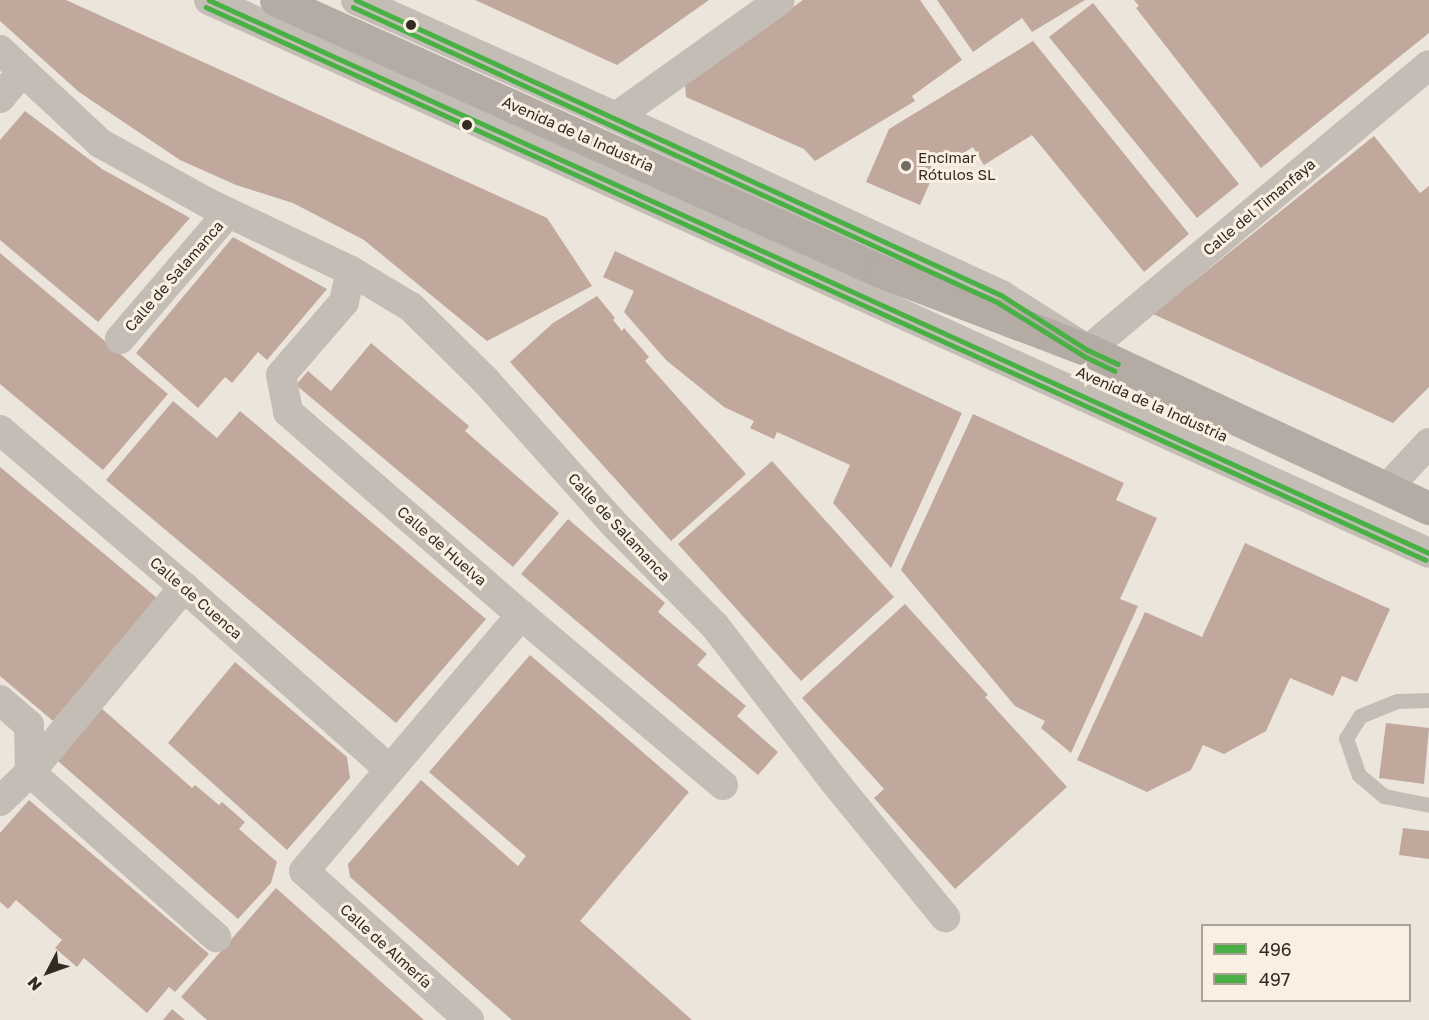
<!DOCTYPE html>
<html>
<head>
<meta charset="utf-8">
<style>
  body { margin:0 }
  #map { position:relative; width:1429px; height:1020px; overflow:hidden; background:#ece5db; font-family:"Golos Text",sans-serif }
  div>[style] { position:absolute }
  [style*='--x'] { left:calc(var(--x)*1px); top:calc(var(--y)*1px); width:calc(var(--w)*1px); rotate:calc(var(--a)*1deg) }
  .building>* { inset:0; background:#c1a89c }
  .service>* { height:15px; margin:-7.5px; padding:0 7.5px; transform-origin:7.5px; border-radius:7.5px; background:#c4bdb6 }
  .minor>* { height:30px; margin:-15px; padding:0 15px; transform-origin:15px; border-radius:15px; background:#c4bdb6 }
  .primary>* { height:33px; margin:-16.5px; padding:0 16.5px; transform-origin:16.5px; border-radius:16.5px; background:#b3aba4 }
  .bus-1>* { height:4.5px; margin:-2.25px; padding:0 2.25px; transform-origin:2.25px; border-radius:2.25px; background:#49b045 }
  .bus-2>* { height:4.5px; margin:-2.25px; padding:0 2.25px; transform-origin:2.25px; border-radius:2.25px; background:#49b045 }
  .dots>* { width:16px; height:16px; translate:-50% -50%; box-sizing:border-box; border:3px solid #faf0e2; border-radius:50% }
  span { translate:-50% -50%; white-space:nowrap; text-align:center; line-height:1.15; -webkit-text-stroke:6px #faf0e2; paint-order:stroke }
  .street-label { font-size:15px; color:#342a24 }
  .poi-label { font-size:15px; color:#342a24 }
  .left { translate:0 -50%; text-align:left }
  .legend { position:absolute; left:1201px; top:924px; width:210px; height:78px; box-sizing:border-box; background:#faf0e2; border:2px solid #aba196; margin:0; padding:8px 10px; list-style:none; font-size:18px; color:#342a24 }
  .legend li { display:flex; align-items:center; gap:12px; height:30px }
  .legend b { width:30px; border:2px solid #aba196 }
  .north { position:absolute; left:18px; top:942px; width:60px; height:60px; -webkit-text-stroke:4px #faf0e2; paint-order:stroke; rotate:229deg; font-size:16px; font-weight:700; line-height:24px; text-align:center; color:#342a24 }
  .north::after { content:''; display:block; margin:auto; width:21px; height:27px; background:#342a24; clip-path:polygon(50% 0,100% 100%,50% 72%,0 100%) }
</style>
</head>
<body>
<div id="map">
  <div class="building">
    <div style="clip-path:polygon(0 0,66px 0,547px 218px,592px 286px,487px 341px,364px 240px,293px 203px,236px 185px,180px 160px,79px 92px,0 21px)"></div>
    <div style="clip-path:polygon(475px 0,709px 0,617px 65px)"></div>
    <div style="clip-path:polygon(803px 0,920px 0,962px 60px,912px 96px,915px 101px,815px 161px,804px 149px,686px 97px,685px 84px)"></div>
    <div style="clip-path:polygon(937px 0,1085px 0,1032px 32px,1022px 18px,973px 52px)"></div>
    <div style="clip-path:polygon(1134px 0,1429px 0,1429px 33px,1261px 168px,1136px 8px,1139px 6px)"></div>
    <div style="clip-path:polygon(1093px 3px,1239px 184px,1197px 218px,1049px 37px)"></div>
    <div style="clip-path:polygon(1033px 41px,1189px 234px,1144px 272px,1032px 135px,984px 165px,973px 147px,935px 171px,920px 205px,866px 182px,889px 129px)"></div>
    <div style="clip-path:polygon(25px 111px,102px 169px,190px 218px,98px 322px,0 240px,0 140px)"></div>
    <div style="clip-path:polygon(1374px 136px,1420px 193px,1429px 186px,1429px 387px,1393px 423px,1153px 314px)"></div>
    <div style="clip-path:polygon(233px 237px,327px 289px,267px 360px,258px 352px,232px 383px,225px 377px,198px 408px,136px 353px)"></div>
    <div style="clip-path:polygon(615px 251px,962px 413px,891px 568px,833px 503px,850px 465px,777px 432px,774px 439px,750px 428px,754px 421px,724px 407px,666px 360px,624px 312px,634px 291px,603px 277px)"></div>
    <div style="clip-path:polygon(0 253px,168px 394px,103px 470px,0 384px)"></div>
    <div style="clip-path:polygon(597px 296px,615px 318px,613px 320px,622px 331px,624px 328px,649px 357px,645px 361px,746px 474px,671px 541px,510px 362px,553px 323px)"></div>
    <div style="clip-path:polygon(371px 343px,469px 426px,465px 431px,559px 513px,513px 567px,296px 385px,308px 371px,331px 391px)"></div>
    <div style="clip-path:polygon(173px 401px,217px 438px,240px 411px,486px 619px,396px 723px,106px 480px)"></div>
    <div style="clip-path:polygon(973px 414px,1124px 483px,1116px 500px,1157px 518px,1120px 599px,1138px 606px,1071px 753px,1041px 728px,1045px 721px,1015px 706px,901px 570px)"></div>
    <div style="clip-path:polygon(772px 461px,894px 597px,801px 681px,678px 544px)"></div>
    <div style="clip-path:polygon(0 467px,157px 598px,53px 721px,0 676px)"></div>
    <div style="clip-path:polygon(568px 519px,665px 603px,658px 612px,707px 654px,697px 665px,746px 706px,737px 716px,778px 752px,758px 775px,521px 574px)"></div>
    <div style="clip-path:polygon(1245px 543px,1390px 609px,1357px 682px,1342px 676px,1333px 696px,1290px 678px,1266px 731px,1224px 754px,1203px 745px,1191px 770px,1147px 792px,1077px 760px,1145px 612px,1202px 637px)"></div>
    <div style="clip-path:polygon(905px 604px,988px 695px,985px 697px,1067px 787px,955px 889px,874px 798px,884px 789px,802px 698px)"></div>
    <div style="clip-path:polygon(530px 655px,689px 792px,580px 921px,692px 1020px,512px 1020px,350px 877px,348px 864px,421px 780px,518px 866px,526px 856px,429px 772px)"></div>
    <div style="clip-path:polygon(235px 662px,347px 757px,350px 778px,287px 850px,168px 743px)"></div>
    <div style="clip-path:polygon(100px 707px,192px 788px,195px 785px,219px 805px,222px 802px,245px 822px,239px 829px,277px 862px,271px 883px,238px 919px,58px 761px)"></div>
    <div style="clip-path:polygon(1386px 723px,1429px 728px,1424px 784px,1379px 778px)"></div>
    <div style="clip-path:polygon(29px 800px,209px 954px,175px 992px,169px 987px,147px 1013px,84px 958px,77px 967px,55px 948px,62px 940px,16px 900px,8px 909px,0 902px,0 833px)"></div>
    <div style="clip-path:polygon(1403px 828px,1429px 831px,1429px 859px,1399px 855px)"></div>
    <div style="clip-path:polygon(276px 888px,424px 1020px,207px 1020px,181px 997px)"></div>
    <div style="clip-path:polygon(172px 1009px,185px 1020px,163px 1020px)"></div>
  </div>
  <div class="service">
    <div style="--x:1429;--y:700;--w:32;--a:178"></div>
    <div style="--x:1397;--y:701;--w:40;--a:158"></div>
    <div style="--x:1360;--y:716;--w:26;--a:122"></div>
    <div style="--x:1346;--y:738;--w:39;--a:71"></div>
    <div style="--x:1359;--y:775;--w:33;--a:40"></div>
    <div style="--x:1384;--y:796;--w:46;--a:11.3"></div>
  </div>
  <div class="minor">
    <div style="--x:209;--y:0;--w:1339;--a:24.38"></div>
    <div style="--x:356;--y:0;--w:285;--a:24.2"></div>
    <div style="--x:616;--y:117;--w:424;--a:24.8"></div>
    <div style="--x:1001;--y:295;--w:103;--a:32.3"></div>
    <div style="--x:1088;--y:350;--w:444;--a:-39.9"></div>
    <div style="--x:0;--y:50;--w:137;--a:42.9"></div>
    <div style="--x:100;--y:143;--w:124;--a:29.1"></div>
    <div style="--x:208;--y:203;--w:158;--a:25.4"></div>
    <div style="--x:351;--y:271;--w:70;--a:31"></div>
    <div style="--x:411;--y:307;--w:104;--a:44.6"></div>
    <div style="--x:485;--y:380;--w:193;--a:48.1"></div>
    <div style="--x:614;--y:524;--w:144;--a:45.3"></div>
    <div style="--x:715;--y:626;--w:195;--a:52.5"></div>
    <div style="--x:834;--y:781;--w:176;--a:50.8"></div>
    <div style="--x:0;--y:98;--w:35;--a:-50"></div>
    <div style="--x:616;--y:117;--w:201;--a:-35.5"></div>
    <div style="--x:351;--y:271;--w:32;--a:103"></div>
    <div style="--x:344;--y:302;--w:96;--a:130.8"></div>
    <div style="--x:281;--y:375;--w:38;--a:79"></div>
    <div style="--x:288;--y:412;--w:309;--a:41.1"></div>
    <div style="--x:521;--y:615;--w:264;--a:40.1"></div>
    <div style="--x:120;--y:339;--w:166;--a:-49.4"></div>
    <div style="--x:0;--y:430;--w:242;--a:40.5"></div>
    <div style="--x:184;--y:587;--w:274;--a:41.6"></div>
    <div style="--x:1386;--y:489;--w:63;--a:-46.9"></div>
    <div style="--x:0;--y:700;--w:38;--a:41"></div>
    <div style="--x:29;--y:725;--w:47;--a:88.8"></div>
    <div style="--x:30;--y:772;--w:249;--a:41.6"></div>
    <div style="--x:0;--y:801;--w:42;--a:-44"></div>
    <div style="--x:30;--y:772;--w:241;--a:-50.2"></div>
    <div style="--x:469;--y:1020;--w:222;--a:-137.9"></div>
    <div style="--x:304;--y:871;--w:336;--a:-49.7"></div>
  </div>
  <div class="primary">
    <div style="--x:276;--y:0;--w:662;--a:24.16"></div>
    <div style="--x:880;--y:271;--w:222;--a:20.8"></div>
    <div style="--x:1088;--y:350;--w:376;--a:24.9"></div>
  </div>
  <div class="bus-1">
    <div style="--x:209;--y:0;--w:1339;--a:24.38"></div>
    <div style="--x:356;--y:0;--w:709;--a:24.58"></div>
    <div style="--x:1001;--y:295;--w:103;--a:32.3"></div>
    <div style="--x:1088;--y:350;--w:33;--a:25"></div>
  </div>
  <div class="bus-2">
    <div style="--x:206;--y:7;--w:1339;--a:24.38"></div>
    <div style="--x:353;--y:7;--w:708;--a:24.61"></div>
    <div style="--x:997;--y:302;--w:102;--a:31.8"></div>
    <div style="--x:1084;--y:356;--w:34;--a:26"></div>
  </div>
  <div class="dots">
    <div style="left:411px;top:25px;background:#342a24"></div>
    <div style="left:467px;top:125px;background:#342a24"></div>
    <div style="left:906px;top:166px;background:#746b64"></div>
  </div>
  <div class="street-label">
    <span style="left:578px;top:134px;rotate:24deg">Avenida de la Industria</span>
    <span style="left:1259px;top:207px;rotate:-40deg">Calle del Timanfaya</span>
    <span style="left:174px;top:276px;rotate:-49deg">Calle de Salamanca</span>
    <span style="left:1152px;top:404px;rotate:24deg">Avenida de la Industria</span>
    <span style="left:619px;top:527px;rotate:47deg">Calle de Salamanca</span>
    <span style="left:442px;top:546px;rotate:41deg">Calle de Huelva</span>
    <span style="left:196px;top:598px;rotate:41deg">Calle de Cuenca</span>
    <span style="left:386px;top:946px;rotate:42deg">Calle de Almería</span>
  </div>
  <div class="poi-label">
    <span class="left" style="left:918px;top:166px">Encimar<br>Rótulos SL</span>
  </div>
  <ul class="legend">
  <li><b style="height:8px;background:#49b045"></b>496</li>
  <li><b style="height:8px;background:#49b045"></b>497</li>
  </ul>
  <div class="north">N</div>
</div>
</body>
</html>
